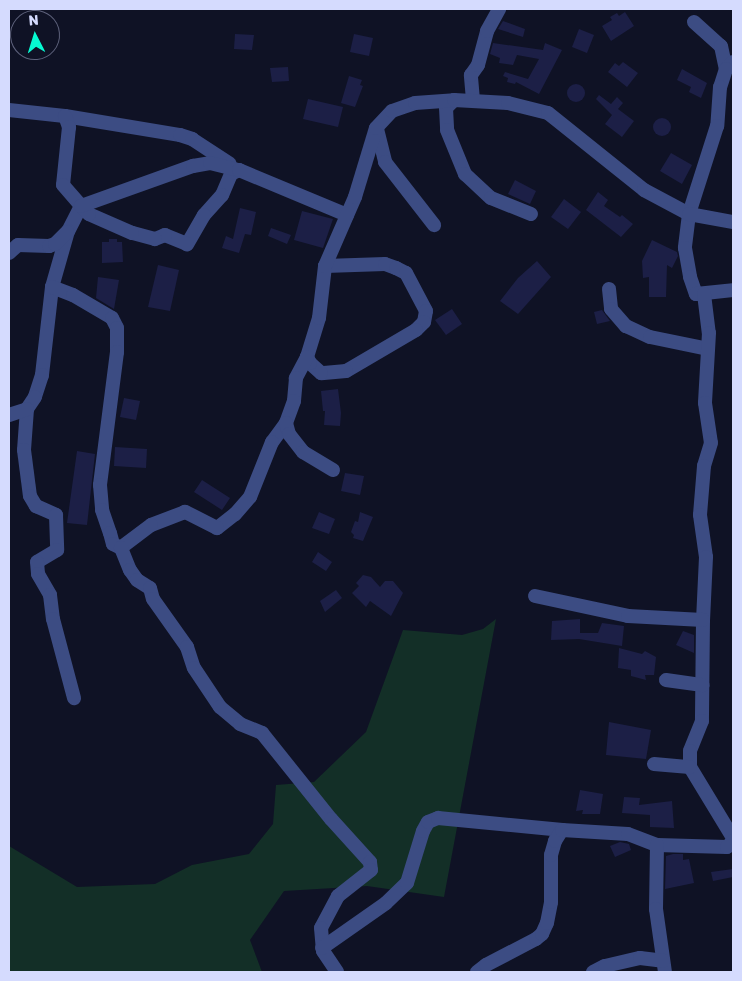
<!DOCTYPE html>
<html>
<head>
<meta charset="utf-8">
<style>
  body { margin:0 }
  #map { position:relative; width:742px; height:981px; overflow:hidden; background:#0f1225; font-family:Rubik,sans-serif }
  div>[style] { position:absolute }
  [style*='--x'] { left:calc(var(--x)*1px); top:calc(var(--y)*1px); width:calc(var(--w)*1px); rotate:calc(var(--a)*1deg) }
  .green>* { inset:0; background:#132f27 }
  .building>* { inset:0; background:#1c1f46 }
  .round { border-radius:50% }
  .minor>* { height:14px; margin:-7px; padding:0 7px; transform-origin:7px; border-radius:7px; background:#3c4c83 }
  span { translate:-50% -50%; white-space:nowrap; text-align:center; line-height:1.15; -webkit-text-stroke:4px #0f1225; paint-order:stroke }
  .frame { position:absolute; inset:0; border:10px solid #d5dbfe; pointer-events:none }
  .north { position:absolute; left:10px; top:10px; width:50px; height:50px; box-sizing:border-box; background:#0f1225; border:1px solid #5e627c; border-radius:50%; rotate:355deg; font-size:14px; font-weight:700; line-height:20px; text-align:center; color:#d5dbfe }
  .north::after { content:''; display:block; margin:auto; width:18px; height:22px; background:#06f9d1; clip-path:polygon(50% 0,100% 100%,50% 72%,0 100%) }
</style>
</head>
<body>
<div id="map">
  <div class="green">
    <div style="clip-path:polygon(496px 619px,444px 897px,367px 886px,284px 891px,250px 940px,262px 972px,9px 972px,9px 846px,77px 887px,155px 884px,192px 865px,249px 854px,273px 824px,276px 785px,314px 782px,366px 732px,403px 630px,462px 635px,483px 629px)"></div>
  </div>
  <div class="building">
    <div style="clip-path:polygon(625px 12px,634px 26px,611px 41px,602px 26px,612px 20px,610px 17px,617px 13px,619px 16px)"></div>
    <div style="clip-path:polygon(503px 21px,525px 29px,523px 37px,498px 29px)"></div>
    <div style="clip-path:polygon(579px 29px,594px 35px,587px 53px,572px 47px)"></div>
    <div style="clip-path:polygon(235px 34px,254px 35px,252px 50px,234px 49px)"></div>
    <div style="clip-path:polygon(354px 34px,373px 38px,369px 56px,350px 52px)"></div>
    <div style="clip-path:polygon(493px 43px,543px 50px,545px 43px,562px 50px,539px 94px,516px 82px,515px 84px,507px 82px,508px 78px,503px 76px,505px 72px,528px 79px,539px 59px,517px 55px,513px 65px,499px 63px,500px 58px,490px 54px)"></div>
    <div style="clip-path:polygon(623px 62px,638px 73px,627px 87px,608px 72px,615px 63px,619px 66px)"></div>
    <div style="clip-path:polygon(288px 67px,289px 81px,272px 82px,270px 68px)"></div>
    <div style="clip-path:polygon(682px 69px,707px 83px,701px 98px,689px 92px,691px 87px,677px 80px)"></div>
    <div style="clip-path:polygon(349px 76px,362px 80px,360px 85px,363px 86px,355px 107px,341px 103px)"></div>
    <div class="round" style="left:567px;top:84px;width:18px;height:18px"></div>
    <div style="clip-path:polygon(599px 95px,611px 104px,617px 97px,623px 103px,618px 109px,634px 121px,622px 137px,605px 124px,612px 115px,596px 99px)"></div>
    <div style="clip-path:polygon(308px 99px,343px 107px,338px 127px,303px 119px)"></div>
    <div class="round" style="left:653px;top:118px;width:18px;height:18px"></div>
    <div style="clip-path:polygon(671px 153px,692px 165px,682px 184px,660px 171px)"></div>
    <div style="clip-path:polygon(515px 180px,536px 191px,530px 204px,508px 194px)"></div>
    <div style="clip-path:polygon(598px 192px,608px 200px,604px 206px,620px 217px,622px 215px,633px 224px,621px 237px,586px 210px)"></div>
    <div style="clip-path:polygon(564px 199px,581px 212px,568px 229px,551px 217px)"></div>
    <div style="clip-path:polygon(240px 208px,256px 212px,251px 235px,245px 234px,239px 253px,222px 248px,226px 236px,233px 239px)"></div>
    <div style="clip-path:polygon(302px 211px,333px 219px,323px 248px,294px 240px)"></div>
    <div style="clip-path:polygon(271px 228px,291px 235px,287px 244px,268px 236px)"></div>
    <div style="clip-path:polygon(109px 239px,117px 239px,117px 242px,122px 242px,123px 262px,102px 263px,102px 242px,109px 242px)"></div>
    <div style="clip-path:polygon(652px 240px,677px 252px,678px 256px,672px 268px,667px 265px,666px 297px,649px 297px,649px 277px,643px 278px,642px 261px)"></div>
    <div style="clip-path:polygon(537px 261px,551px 277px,518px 314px,500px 301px,518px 278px)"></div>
    <div style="clip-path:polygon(158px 265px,179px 270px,170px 311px,148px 307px)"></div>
    <div style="clip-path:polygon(98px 277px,119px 280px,114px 309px,96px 298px)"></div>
    <div style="clip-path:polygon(452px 309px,462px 324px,446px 335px,435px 320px)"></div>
    <div style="clip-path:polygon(602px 310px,610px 321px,597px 324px,594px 312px)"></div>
    <div style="clip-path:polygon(338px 389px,341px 413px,340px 426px,324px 425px,325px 411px,323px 411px,321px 391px)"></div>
    <div style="clip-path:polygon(124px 398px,140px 401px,136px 420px,120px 417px)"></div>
    <div style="clip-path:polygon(115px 447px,147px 449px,146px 468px,114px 466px)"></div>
    <div style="clip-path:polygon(77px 451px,95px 454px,87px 525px,67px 523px)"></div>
    <div style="clip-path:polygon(345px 473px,364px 476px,360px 495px,341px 491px)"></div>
    <div style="clip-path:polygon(202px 480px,230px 498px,222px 510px,194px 492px)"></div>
    <div style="clip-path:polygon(319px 512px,335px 519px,329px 534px,312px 528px)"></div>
    <div style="clip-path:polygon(360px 512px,373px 517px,363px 541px,353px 538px,354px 535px,351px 532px,355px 521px,358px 522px)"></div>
    <div style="clip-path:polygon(318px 552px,332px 562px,326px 571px,312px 562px)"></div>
    <div style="clip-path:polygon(363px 575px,371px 577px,380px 587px,385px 581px,393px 581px,403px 593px,391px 616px,370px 601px,366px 607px,352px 593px,359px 586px,356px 583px)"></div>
    <div style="clip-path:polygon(336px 590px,342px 598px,325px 612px,320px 601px)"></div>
    <div style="clip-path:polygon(580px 619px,580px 633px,598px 633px,602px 623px,624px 626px,622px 646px,579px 639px,551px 640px,552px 621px)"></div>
    <div style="clip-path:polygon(683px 631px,694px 635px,694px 653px,676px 645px)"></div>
    <div style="clip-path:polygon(619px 648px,642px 654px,645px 651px,656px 657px,654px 675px,645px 675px,646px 680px,631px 676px,631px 670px,618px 668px)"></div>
    <div style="clip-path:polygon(609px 722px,651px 730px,646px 759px,606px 755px)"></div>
    <div style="clip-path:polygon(580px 790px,603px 794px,600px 814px,582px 814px,583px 810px,576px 811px)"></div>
    <div style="clip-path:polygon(624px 797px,640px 798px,639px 805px,672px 801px,674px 828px,650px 827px,650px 815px,622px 813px)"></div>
    <div style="clip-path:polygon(620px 842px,629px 844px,631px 850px,615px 857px,610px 846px)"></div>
    <div style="clip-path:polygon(673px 854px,683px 854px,683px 860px,689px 859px,694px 883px,665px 889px,666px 856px)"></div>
    <div style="clip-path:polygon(733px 869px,733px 877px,713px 881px,711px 872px)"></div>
  </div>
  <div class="minor">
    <div style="--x:694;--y:22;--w:36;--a:42"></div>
    <div style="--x:721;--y:46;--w:24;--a:78"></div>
    <div style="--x:733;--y:62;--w:10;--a:135"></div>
    <div style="--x:726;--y:69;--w:19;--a:108"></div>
    <div style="--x:720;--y:87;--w:39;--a:94"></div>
    <div style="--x:717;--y:126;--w:92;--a:107.7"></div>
    <div style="--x:689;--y:214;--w:34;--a:97"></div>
    <div style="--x:685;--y:248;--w:29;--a:80"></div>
    <div style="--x:690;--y:277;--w:18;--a:71"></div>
    <div style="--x:696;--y:294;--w:37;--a:-6"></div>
    <div style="--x:454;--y:100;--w:11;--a:135"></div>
    <div style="--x:446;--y:108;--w:22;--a:87"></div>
    <div style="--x:447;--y:130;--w:48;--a:67.8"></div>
    <div style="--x:465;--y:174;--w:35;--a:43"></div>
    <div style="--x:491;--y:198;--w:43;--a:21.8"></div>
    <div style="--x:473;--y:100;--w:25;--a:-95"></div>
    <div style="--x:471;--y:75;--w:12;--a:-55"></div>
    <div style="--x:478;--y:65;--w:35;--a:-75"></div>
    <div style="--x:487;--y:31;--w:25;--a:-61"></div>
    <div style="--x:9;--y:110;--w:56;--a:6.1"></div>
    <div style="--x:65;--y:116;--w:117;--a:9.4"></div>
    <div style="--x:180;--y:135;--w:13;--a:18"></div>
    <div style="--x:192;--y:139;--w:45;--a:33.3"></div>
    <div style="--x:65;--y:116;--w:12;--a:70"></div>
    <div style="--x:69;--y:127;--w:58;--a:95.9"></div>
    <div style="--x:63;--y:185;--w:28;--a:49"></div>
    <div style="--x:81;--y:206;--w:28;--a:117"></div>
    <div style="--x:68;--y:231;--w:58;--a:105.9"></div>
    <div style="--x:52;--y:287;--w:89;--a:96.5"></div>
    <div style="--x:42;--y:375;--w:23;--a:108"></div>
    <div style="--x:35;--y:397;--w:14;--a:124"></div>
    <div style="--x:27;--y:409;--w:41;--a:94.2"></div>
    <div style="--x:24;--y:450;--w:46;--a:82.6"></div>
    <div style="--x:30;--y:496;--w:12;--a:59"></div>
    <div style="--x:36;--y:506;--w:22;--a:24"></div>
    <div style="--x:56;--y:515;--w:35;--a:88"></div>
    <div style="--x:57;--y:550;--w:23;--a:149"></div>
    <div style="--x:37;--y:562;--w:12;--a:85"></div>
    <div style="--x:38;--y:574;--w:24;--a:60"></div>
    <div style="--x:50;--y:595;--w:24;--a:83"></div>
    <div style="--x:53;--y:619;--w:82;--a:75.1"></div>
    <div style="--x:377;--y:129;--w:34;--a:76"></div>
    <div style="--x:385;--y:162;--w:80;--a:52.1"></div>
    <div style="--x:239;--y:170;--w:9;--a:153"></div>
    <div style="--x:231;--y:174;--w:23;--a:113"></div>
    <div style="--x:222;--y:195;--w:27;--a:132"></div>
    <div style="--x:204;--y:215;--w:34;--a:120"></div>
    <div style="--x:187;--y:244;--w:24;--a:-158"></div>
    <div style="--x:165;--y:235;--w:11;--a:158"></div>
    <div style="--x:155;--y:239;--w:24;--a:-165"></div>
    <div style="--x:132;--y:233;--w:47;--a:-156.2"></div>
    <div style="--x:89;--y:214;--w:11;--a:-135"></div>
    <div style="--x:81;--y:206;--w:119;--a:-19.7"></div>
    <div style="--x:193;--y:166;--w:17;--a:-10"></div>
    <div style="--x:210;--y:163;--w:30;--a:14"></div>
    <div style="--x:239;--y:170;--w:117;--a:22.6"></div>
    <div style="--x:9;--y:253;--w:12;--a:-42"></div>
    <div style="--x:18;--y:245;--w:31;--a:2"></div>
    <div style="--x:49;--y:246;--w:6;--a:-18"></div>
    <div style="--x:55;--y:244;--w:17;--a:-45"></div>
    <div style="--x:325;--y:266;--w:60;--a:-1.9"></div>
    <div style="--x:385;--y:264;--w:12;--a:20"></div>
    <div style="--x:396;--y:268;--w:11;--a:27"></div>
    <div style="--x:406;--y:273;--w:43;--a:62.2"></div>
    <div style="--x:426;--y:311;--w:11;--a:100"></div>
    <div style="--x:424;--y:322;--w:11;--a:135"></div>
    <div style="--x:416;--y:330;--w:81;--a:149.6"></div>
    <div style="--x:346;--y:371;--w:25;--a:175"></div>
    <div style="--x:321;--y:373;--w:15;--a:-138"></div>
    <div style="--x:310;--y:363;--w:7;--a:-117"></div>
    <div style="--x:307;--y:357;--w:41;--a:-72.9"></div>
    <div style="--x:319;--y:318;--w:52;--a:-83.4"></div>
    <div style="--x:325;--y:266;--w:75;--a:-66.5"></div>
    <div style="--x:355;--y:197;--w:72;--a:-73.1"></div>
    <div style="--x:376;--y:128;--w:23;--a:-47"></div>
    <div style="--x:392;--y:111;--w:24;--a:-19"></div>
    <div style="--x:415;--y:103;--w:39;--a:-4"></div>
    <div style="--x:454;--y:100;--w:54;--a:3.2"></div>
    <div style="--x:508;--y:103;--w:41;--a:14"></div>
    <div style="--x:548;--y:113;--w:123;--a:38.7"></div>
    <div style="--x:644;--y:190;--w:51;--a:28.1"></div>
    <div style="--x:689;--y:214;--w:45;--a:10.3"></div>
    <div style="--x:52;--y:287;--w:22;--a:21"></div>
    <div style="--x:73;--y:295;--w:45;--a:30.5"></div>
    <div style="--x:112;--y:318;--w:11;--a:63"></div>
    <div style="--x:117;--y:328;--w:24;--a:90"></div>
    <div style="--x:117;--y:352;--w:134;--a:97.3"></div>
    <div style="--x:100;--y:485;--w:25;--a:85"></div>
    <div style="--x:102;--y:510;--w:24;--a:71"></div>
    <div style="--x:110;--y:533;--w:11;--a:75"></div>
    <div style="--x:113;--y:544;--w:9;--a:27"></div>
    <div style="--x:609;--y:289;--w:20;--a:84"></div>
    <div style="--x:611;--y:309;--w:23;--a:49"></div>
    <div style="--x:626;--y:326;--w:26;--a:25"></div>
    <div style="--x:650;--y:337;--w:59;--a:11.7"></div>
    <div style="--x:704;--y:294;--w:39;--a:83"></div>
    <div style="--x:709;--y:333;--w:70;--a:93.3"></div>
    <div style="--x:705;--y:403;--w:40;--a:81.5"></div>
    <div style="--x:711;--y:443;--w:24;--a:107"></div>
    <div style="--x:704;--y:466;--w:49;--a:94.7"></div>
    <div style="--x:700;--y:515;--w:42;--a:81.9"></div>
    <div style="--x:706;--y:557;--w:63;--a:92.7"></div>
    <div style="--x:703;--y:620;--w:101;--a:90.6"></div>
    <div style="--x:702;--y:721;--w:32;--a:112"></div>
    <div style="--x:690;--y:751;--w:16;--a:90"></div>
    <div style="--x:690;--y:767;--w:83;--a:58.8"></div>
    <div style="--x:307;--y:357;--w:24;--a:118"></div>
    <div style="--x:296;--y:378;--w:23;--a:95"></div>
    <div style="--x:294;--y:401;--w:23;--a:110"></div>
    <div style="--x:286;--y:423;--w:24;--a:126"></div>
    <div style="--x:272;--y:442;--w:59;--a:111.8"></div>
    <div style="--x:250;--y:497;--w:23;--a:131"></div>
    <div style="--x:235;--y:514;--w:23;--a:142"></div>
    <div style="--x:217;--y:528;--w:36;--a:-153"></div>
    <div style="--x:185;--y:512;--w:36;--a:159"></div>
    <div style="--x:151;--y:525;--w:38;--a:143"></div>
    <div style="--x:121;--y:548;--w:24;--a:68"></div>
    <div style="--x:130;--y:570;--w:12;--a:55"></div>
    <div style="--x:137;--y:580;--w:15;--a:32"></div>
    <div style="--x:150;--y:588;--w:11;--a:75"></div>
    <div style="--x:153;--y:599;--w:59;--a:54.7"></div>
    <div style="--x:187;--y:647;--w:22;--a:72"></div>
    <div style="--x:194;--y:668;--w:47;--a:56.3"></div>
    <div style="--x:220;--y:707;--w:26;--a:40"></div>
    <div style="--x:240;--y:724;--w:24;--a:22"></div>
    <div style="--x:262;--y:733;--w:110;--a:51.3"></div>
    <div style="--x:331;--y:819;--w:58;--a:47.8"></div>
    <div style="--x:370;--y:862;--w:8;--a:83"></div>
    <div style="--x:371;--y:870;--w:42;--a:141.8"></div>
    <div style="--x:338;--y:896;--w:36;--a:118"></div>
    <div style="--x:321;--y:928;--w:23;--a:85"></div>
    <div style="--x:323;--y:951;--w:25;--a:56"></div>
    <div style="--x:9;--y:415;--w:19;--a:-18"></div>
    <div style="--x:286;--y:423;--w:11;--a:75"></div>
    <div style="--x:289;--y:434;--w:23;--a:52"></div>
    <div style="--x:303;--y:452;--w:35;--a:31"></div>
    <div style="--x:535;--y:596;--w:95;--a:12.1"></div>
    <div style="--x:628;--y:616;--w:75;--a:3.1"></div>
    <div style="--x:666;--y:680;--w:37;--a:8"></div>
    <div style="--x:654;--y:764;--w:36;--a:5"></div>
    <div style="--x:657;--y:845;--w:70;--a:1.6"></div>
    <div style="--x:727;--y:847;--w:8;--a:-45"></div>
    <div style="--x:322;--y:948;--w:78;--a:-35.1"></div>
    <div style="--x:386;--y:903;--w:29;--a:-44"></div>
    <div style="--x:407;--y:883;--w:54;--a:-72.9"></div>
    <div style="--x:423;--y:831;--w:10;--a:-61"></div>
    <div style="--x:428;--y:822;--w:11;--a:-22"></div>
    <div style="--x:438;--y:818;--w:125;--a:5.5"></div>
    <div style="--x:477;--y:972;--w:11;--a:-38"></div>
    <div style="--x:486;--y:965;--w:56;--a:-27.5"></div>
    <div style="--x:536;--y:939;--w:8;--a:-40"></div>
    <div style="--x:542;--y:934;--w:12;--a:-66"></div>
    <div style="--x:547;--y:923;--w:21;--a:-79"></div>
    <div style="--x:551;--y:902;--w:47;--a:-90"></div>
    <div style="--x:551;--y:855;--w:15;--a:-74"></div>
    <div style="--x:555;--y:841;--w:13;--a:-58"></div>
    <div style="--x:562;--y:830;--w:66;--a:3.5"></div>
    <div style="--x:628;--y:834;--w:31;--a:21"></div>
    <div style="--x:657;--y:845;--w:64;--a:90.9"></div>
    <div style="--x:656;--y:909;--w:64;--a:81.9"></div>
    <div style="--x:593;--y:972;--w:13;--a:-27"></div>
    <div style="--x:605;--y:966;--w:36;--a:-13"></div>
    <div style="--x:640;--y:958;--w:23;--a:7"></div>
  </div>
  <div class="frame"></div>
  <div class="north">N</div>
</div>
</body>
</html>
